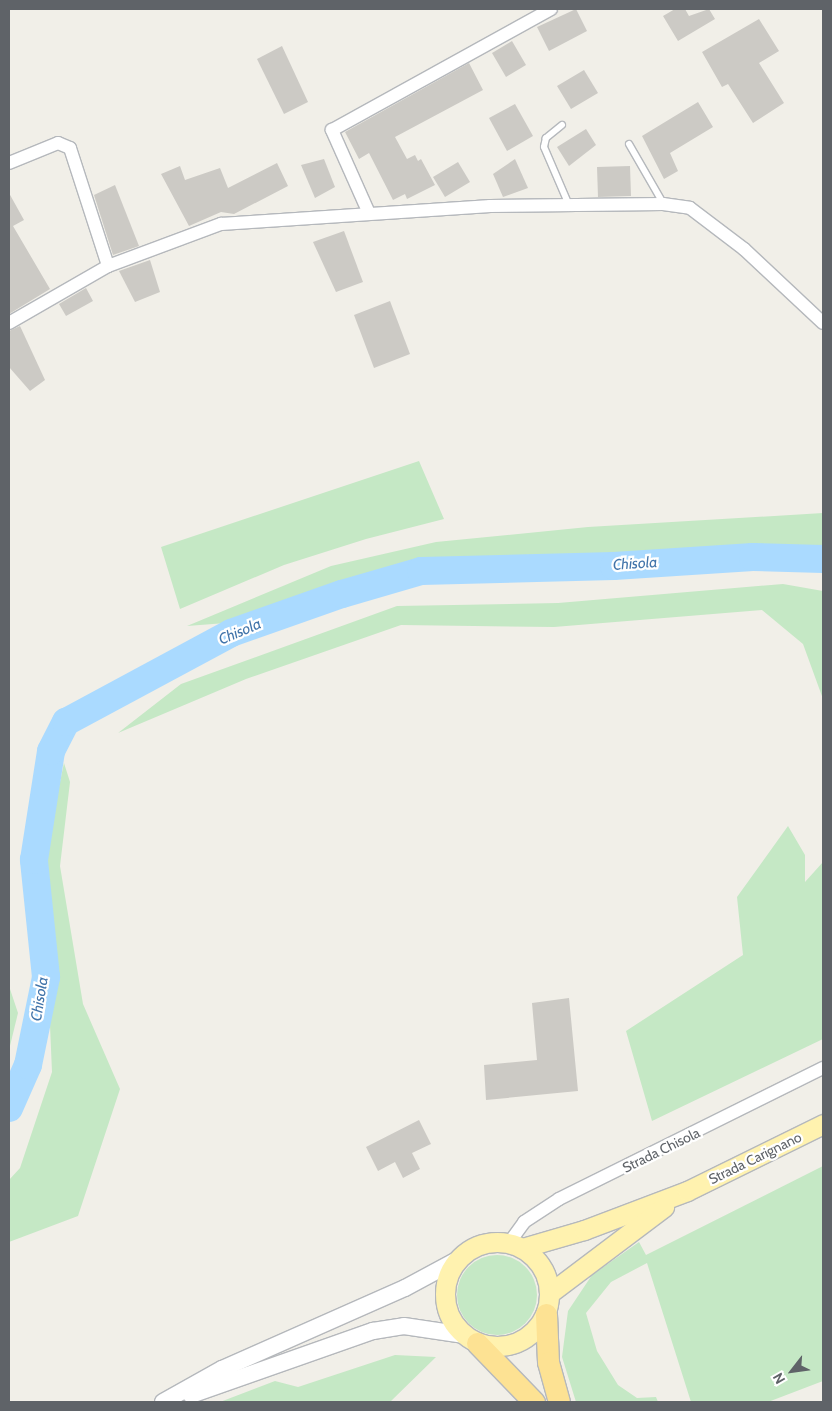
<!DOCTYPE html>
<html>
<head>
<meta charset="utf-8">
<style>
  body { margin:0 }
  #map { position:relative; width:832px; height:1411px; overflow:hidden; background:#f1efe8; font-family:Cabin,sans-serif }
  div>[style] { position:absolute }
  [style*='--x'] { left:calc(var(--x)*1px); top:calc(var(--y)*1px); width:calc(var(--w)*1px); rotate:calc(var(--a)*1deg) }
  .green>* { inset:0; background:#c5e8c5 }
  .round { border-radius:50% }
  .river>* { height:28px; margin:-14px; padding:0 14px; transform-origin:14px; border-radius:14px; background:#aadaff }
  .building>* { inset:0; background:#cccac5 }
  .roads { filter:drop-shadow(1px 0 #b5b8bc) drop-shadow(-1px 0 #b5b8bc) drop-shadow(0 1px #b5b8bc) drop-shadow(0 -1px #b5b8bc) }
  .lane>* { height:6px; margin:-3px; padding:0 3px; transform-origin:3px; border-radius:3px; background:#fff }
  .street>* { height:12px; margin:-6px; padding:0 6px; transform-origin:6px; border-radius:6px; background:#fff }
  .secondary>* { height:16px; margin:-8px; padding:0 8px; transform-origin:8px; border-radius:8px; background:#fff }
  .primary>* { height:19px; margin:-9.5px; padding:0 9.5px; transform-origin:9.5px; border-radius:9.5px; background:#fff2af }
  .primary>.ring { margin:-9.5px; padding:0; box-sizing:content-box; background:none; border:19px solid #fff2af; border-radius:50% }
  .highway>* { height:21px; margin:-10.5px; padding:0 10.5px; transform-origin:10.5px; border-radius:10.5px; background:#fde293 }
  span { translate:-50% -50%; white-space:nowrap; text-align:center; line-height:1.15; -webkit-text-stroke:4.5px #fff; paint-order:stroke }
  .street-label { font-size:14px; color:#5f6368 }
  .water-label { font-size:15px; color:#4174aa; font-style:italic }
  .frame { position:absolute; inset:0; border:10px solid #5f6368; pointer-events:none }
  .north { position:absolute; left:767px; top:1346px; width:50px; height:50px; -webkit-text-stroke:4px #fff; paint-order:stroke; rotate:240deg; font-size:14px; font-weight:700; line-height:20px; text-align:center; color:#5f6368 }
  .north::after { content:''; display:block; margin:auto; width:18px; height:22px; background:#5f6368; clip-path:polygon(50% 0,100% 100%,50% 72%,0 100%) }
</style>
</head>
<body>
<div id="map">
  <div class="green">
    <div style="clip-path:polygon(419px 461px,444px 519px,366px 539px,284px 565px,180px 609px,161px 547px)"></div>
    <div style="clip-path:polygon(823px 513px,823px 549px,738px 547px,585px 557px,436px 559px,336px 582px,226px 623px,187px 626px,331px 566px,436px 542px,588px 527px)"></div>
    <div style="clip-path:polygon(783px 584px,823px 591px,823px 699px,803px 644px,762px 610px,554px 627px,401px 625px,246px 679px,118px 733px,181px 684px,397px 606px,558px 603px)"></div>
    <div style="clip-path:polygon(64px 763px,70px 782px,60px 866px,83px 1004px,120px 1089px,78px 1216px,9px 1242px,9px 1180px,20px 1168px,52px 1072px,43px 862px)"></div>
    <div style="clip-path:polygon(788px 826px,805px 855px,805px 882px,823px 862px,823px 1039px,652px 1121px,626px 1031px,743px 955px,737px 897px)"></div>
    <div style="clip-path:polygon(9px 986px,18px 1013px,9px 1050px)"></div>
    <div style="clip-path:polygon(823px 1166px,823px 1381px,768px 1402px,691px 1402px,647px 1263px,611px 1282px,586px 1313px,597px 1351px,618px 1385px,637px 1398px,656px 1397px,658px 1402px,576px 1402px,562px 1357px,568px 1311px,592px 1275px,639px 1242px,646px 1255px)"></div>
    <div class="round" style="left:457px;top:1255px;width:80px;height:80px"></div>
    <div style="clip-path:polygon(395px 1355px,436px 1357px,390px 1402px,220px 1402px,275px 1381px,298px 1387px)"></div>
  </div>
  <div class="river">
    <div style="--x:9;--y:1108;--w:47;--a:-66.2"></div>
    <div style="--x:28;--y:1065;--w:90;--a:-78.4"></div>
    <div style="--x:46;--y:977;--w:118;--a:-95.9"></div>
    <div style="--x:34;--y:860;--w:110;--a:-81.1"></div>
    <div style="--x:51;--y:751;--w:33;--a:-63"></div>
    <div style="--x:66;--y:722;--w:187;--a:-28.3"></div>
    <div style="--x:231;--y:633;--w:118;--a:-19.4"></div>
    <div style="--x:342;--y:594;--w:82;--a:-16.2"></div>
    <div style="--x:421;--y:571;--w:193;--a:-1.5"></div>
    <div style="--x:614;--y:566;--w:139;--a:-3.7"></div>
    <div style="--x:753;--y:557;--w:70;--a:1.6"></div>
  </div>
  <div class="building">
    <div style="clip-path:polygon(576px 9px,587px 31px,549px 51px,537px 27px)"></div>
    <div style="clip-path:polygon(675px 9px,685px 9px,689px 16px,709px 9px,715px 19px,678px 41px,663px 16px)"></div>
    <div style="clip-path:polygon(759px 19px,779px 51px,759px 63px,784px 103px,753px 123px,728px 84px,722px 87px,702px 52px)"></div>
    <div style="clip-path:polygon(512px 41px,526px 65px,506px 77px,492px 53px)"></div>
    <div style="clip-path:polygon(282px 46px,308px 102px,284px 114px,257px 59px)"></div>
    <div style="clip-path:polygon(469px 63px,483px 90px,395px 137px,407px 159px,415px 155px,418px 161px,421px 159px,435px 185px,407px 199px,405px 194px,393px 200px,369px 153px,359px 159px,345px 132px)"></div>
    <div style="clip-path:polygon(584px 70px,598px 93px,571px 109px,557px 86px)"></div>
    <div style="clip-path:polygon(698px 102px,713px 127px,670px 153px,678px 171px,664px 179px,642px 136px)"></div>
    <div style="clip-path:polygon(515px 104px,533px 136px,507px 151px,489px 118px)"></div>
    <div style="clip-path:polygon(586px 129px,596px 145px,569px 166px,557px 147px)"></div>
    <div style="clip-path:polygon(324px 159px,335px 187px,315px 198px,301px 165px)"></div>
    <div style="clip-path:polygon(515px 159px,528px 188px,503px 197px,493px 174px)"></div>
    <div style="clip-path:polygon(458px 162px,470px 182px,445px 197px,433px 177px)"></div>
    <div style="clip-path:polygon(277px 163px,288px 186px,234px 214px,221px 212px,189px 226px,161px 174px,180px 166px,185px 180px,220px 168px,228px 188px)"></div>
    <div style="clip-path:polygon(630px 166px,631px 196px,598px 197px,597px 167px)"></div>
    <div style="clip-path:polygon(115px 185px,139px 246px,113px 255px,94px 195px)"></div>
    <div style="clip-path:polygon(9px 193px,24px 220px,13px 226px,50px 289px,9px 314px)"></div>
    <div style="clip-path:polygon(344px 231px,363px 282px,336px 292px,313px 242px)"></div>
    <div style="clip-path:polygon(150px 260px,160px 292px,135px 302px,119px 271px)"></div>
    <div style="clip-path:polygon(86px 288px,93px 301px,66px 316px,59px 304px)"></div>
    <div style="clip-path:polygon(390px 301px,410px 354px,374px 368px,354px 315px)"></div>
    <div style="clip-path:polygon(20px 326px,45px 380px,30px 391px,9px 367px,9px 331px)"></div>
    <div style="clip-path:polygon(569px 998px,578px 1091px,486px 1100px,484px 1065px,537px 1060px,532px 1003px)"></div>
    <div style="clip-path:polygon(419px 1120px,431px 1144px,412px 1153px,420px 1169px,403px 1178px,395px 1162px,378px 1171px,366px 1147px)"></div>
  </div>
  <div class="roads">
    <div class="lane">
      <div style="--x:562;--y:125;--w:21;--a:141"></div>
      <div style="--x:546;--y:138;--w:9;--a:103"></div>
      <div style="--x:544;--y:147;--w:63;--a:66.7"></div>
      <div style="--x:629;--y:144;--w:68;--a:60"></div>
    </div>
    <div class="street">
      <div style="--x:9;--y:163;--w:53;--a:-22.2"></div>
      <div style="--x:58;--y:143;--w:13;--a:23"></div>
      <div style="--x:70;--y:148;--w:124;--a:72.1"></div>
      <div style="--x:368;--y:211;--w:89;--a:-114"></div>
      <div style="--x:332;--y:130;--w:250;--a:-28.9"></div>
      <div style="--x:9;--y:323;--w:114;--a:-29.9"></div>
      <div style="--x:108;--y:266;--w:121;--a:-20.4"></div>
      <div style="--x:221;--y:224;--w:270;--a:-3.8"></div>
      <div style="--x:490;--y:206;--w:173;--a:-0.7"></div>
      <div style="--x:663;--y:204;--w:27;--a:8"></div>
      <div style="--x:690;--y:208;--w:68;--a:37.2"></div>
      <div style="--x:744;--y:249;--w:108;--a:43.1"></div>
      <div style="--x:509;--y:1243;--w:26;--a:-54"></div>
      <div style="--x:524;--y:1222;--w:42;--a:-33.3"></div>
      <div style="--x:559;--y:1199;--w:295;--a:-26.4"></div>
    </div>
    <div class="secondary">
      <div style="--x:191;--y:1395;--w:193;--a:-19.4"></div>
      <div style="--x:373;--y:1331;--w:31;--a:-9"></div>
      <div style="--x:404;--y:1326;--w:61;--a:8.5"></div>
      <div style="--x:163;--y:1402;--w:68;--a:-29.2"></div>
      <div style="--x:222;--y:1369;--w:200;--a:-23.9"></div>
      <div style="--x:405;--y:1288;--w:59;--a:-28.3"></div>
    </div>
    <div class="primary">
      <div class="ring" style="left:445px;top:1242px;width:85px;height:85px"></div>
      <div style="--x:522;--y:1248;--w:65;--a:-16.2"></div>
      <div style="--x:584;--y:1230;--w:110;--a:-20.7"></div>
      <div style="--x:687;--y:1191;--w:152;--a:-26.2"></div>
      <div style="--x:550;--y:1293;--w:143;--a:-37"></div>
    </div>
    <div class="highway">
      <div style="--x:546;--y:1314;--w:48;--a:87.6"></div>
      <div style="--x:548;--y:1362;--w:41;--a:74.6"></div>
      <div style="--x:477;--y:1343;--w:82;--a:46"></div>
    </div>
  </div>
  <div class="street-label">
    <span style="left:661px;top:1150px;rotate:-26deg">Strada Chisola</span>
    <span style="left:755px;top:1158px;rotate:-26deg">Strada Carignano</span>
  </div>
  <div class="water-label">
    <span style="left:635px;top:564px;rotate:-4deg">Chisola</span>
    <span style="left:240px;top:632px;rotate:-23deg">Chisola</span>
    <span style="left:40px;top:999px;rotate:-81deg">Chisola</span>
  </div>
  <div class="frame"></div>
  <div class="north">N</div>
</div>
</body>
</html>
